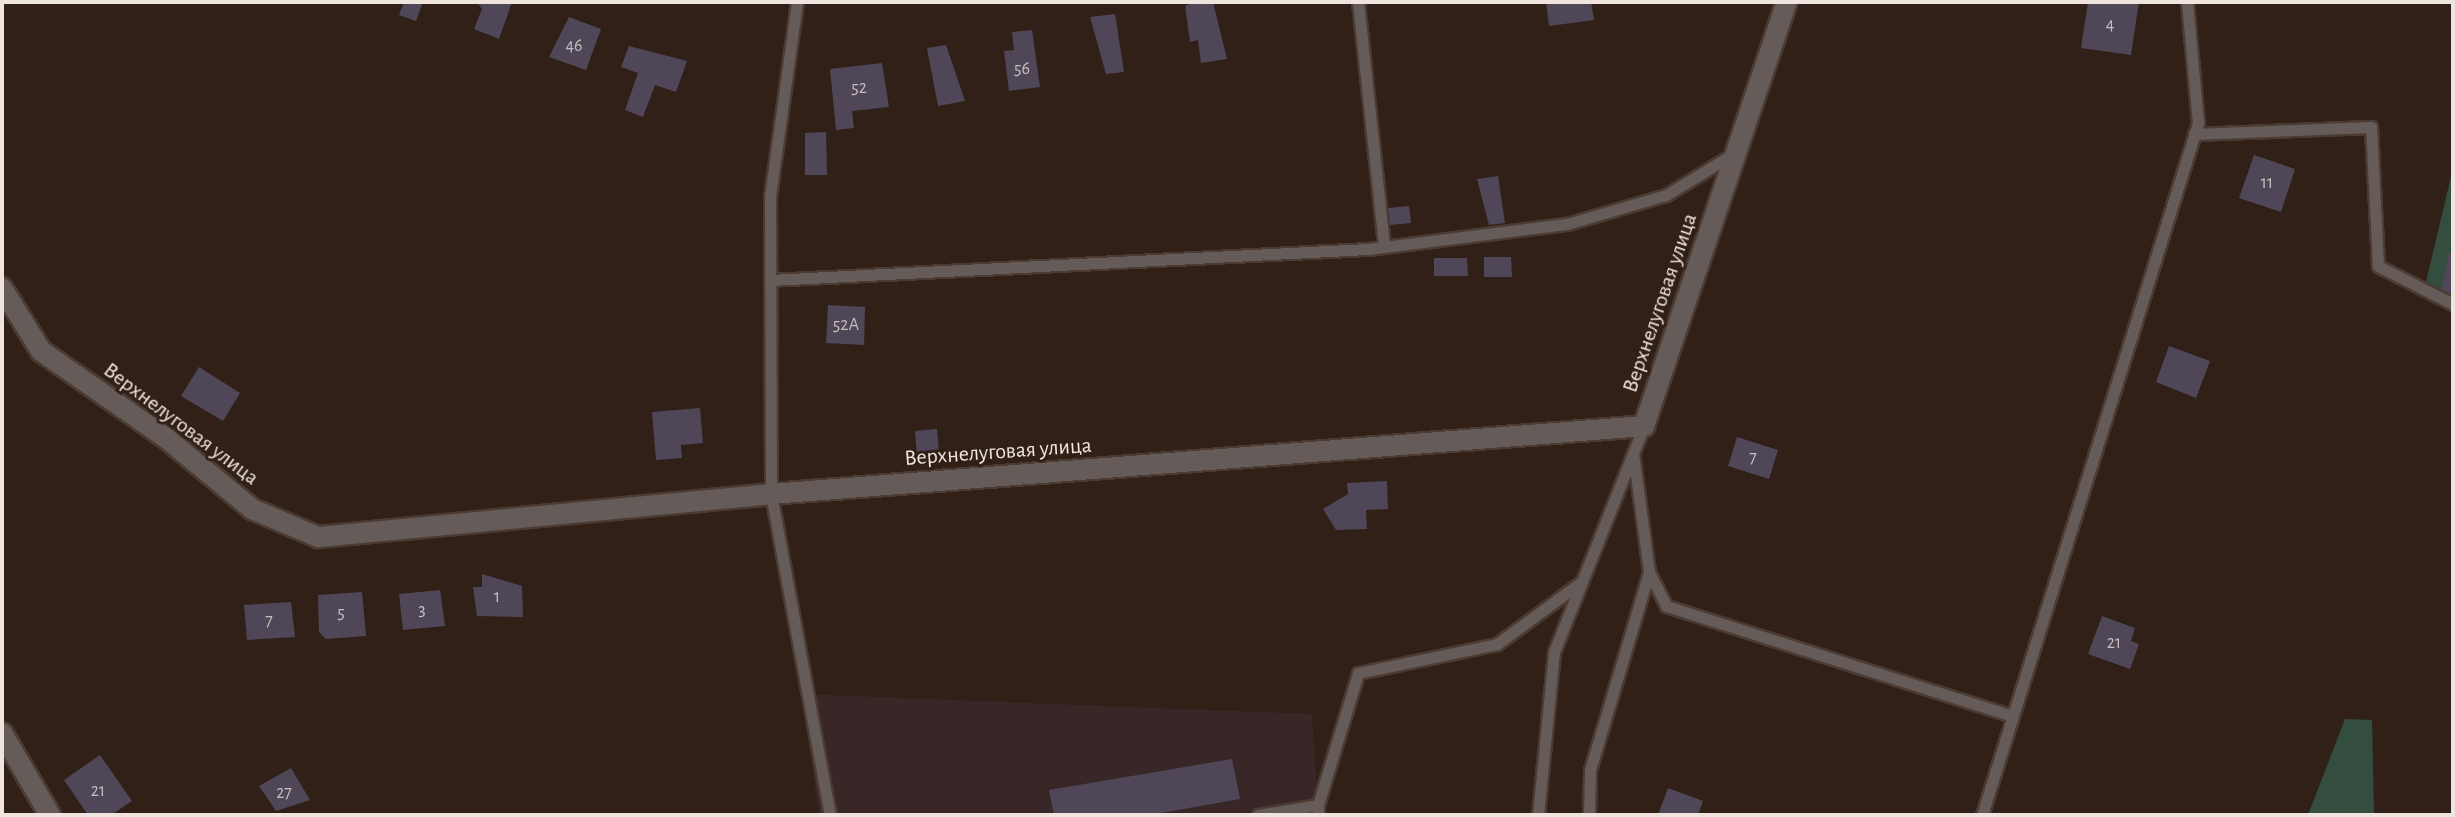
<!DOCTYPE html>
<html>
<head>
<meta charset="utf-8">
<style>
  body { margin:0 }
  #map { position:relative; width:2455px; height:817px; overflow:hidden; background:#302017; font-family:"Alegreya Sans",sans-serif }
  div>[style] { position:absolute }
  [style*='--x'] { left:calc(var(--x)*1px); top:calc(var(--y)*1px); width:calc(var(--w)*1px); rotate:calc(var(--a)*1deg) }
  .industrial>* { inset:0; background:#392627 }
  .green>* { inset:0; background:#334e3e }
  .building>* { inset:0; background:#4f4758 }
  .roads { filter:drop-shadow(2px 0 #4b3b33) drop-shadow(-2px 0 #4b3b33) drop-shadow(0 2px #4b3b33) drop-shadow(0 -2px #4b3b33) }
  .service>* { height:11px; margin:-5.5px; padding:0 5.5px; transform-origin:5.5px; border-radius:5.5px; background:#655c59 }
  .minor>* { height:20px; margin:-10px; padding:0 10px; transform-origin:10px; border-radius:10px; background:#655c59 }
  span { translate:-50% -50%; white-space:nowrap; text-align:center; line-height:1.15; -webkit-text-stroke:6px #302017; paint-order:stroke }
  .number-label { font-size:18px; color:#c7bdbc }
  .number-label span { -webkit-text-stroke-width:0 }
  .street-label { font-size:22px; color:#efe4de }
  .frame { position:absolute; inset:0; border:4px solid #efe4de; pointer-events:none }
</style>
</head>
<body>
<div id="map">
  <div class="industrial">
    <div style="clip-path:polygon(802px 694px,1312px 714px,1318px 815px,819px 815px)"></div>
  </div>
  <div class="green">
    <div style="clip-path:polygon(2453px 168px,2453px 304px,2424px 290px)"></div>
    <div style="clip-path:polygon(2345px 719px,2372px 720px,2374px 815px,2308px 815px)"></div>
  </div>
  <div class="building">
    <div style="clip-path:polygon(404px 2px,423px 2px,416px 21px,399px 15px)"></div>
    <div style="clip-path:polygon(477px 2px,512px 2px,499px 39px,474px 29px,482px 9px)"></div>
    <div style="clip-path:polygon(1193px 2px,1213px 2px,1227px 59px,1201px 63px,1198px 40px,1190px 42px,1185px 6px)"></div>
    <div style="clip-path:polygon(1546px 2px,1591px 2px,1594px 20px,1549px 26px)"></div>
    <div style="clip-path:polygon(2088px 2px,2139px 2px,2131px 55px,2081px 48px)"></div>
    <div style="clip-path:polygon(1115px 14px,1124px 72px,1106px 74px,1090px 17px)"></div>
    <div style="clip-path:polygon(569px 17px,601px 29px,586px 70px,549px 57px)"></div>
    <div style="clip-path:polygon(1032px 30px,1040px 87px,1009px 91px,1004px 51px,1014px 50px,1012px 32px)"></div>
    <div style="clip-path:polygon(946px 45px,965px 101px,938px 106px,927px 48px)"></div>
    <div style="clip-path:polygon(629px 46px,687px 61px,676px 92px,655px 85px,643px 117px,625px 110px,638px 73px,621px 67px)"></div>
    <div style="clip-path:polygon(882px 63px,889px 107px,852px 111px,854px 128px,836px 130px,830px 69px)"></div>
    <div style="clip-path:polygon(826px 132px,827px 175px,805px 175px,805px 133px)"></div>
    <div style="clip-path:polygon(2254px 155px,2295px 169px,2281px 212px,2239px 198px)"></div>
    <div style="clip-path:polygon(1498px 176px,1505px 223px,1489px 225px,1477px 179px)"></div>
    <div style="clip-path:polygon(1409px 206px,1411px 223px,1390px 225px,1388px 208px)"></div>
    <div style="clip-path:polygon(2449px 252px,2453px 253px,2453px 300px,2440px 298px)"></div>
    <div style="clip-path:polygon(1484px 257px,1511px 257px,1512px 277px,1484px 277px)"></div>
    <div style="clip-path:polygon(1434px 258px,1467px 258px,1468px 276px,1434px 276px)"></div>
    <div style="clip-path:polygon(828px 305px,865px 307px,864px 345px,826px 343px)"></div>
    <div style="clip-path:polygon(2169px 346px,2210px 361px,2196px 398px,2156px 382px)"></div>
    <div style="clip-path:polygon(199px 367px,240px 393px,223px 421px,181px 396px)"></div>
    <div style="clip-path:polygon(700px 408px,703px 443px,681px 445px,682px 458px,656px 460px,652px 412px)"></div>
    <div style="clip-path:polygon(937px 429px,939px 454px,917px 456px,915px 431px)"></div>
    <div style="clip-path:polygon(1737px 437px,1778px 450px,1769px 479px,1728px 466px)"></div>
    <div style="clip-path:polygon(1387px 481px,1388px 509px,1366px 510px,1367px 529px,1336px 530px,1323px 509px,1348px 494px,1347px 483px)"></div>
    <div style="clip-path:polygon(482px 574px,522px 586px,523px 617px,477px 616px,473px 587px,482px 587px)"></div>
    <div style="clip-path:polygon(440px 590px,445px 626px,403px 630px,399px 594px)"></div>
    <div style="clip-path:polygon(362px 592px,366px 636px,326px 639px,319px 632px,318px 595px)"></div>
    <div style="clip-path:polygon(291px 602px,295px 637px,247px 640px,244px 605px)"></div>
    <div style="clip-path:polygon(2102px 616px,2135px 628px,2131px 641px,2139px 644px,2130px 669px,2088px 654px)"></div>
    <div style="clip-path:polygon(100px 755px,132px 801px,111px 815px,88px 815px,64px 780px)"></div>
    <div style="clip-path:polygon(1232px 759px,1240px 799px,1149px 815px,1054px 815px,1049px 790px)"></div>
    <div style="clip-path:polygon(291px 768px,310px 800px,276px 811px,259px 786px)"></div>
    <div style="clip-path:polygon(1668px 788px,1703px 801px,1698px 815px,1658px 815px)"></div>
  </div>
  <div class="roads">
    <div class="service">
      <div style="--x:797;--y:2;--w:196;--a:97.9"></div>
      <div style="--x:770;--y:196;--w:298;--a:89.8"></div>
      <div style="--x:771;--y:494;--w:326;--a:79.6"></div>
      <div style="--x:1358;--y:2;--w:246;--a:83.9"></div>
      <div style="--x:2194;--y:134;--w:177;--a:-2.3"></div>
      <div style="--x:2371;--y:127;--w:139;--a:87.1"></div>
      <div style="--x:2378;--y:266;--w:84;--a:26.9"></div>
      <div style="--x:770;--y:280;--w:599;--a:-2.97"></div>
      <div style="--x:1368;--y:249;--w:201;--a:-7.2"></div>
      <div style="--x:1567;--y:224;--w:103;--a:-16.3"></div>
      <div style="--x:1666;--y:195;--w:81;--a:-31.3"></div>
      <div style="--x:1633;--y:453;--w:120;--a:82.3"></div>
      <div style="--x:1649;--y:572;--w:38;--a:63"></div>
      <div style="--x:1666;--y:606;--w:363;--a:17.6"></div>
      <div style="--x:1318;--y:805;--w:138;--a:-73.1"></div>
      <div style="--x:1358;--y:673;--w:142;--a:-11.8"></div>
      <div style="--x:1497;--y:644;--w:103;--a:-36.3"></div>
      <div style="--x:1258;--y:815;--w:61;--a:-9.5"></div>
      <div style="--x:1318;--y:805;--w:10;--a:90"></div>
      <div style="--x:1538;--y:815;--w:164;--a:-84.4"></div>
      <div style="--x:1554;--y:652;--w:243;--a:-68.3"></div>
      <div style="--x:1589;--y:815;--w:45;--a:-88.7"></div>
      <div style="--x:1590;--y:770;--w:207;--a:-73.4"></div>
      <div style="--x:1982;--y:815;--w:725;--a:-72.66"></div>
      <div style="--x:2198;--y:123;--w:121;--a:-95.2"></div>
    </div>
    <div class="minor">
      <div style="--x:2;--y:288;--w:74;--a:58.2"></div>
      <div style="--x:41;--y:351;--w:152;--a:34.8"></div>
      <div style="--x:166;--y:438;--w:112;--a:39.5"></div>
      <div style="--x:252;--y:509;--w:72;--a:23"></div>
      <div style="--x:318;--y:537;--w:455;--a:-5.4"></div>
      <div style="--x:771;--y:494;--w:876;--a:-4.45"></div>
      <div style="--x:1644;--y:426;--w:447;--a:-71.4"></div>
      <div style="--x:2;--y:733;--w:95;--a:59.7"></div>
    </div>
  </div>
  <div class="number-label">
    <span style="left:2110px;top:25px">4</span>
    <span style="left:574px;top:46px">46</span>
    <span style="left:1022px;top:69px">56</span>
    <span style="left:859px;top:88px">52</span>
    <span style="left:2267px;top:183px">11</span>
    <span style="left:846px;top:325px">52А</span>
    <span style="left:1753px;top:458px">7</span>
    <span style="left:497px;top:597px">1</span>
    <span style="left:422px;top:610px">3</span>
    <span style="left:341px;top:613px">5</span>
    <span style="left:269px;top:621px">7</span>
    <span style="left:2114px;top:643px">21</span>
    <span style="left:98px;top:791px">21</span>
    <span style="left:284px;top:793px">27</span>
  </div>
  <div class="street-label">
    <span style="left:1660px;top:303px;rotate:-71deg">Верхнелуговая улица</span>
    <span style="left:181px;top:424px;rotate:37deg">Верхнелуговая улица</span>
    <span style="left:998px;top:452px;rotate:-4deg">Верхнелуговая улица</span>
  </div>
  <div class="frame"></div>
</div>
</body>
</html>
